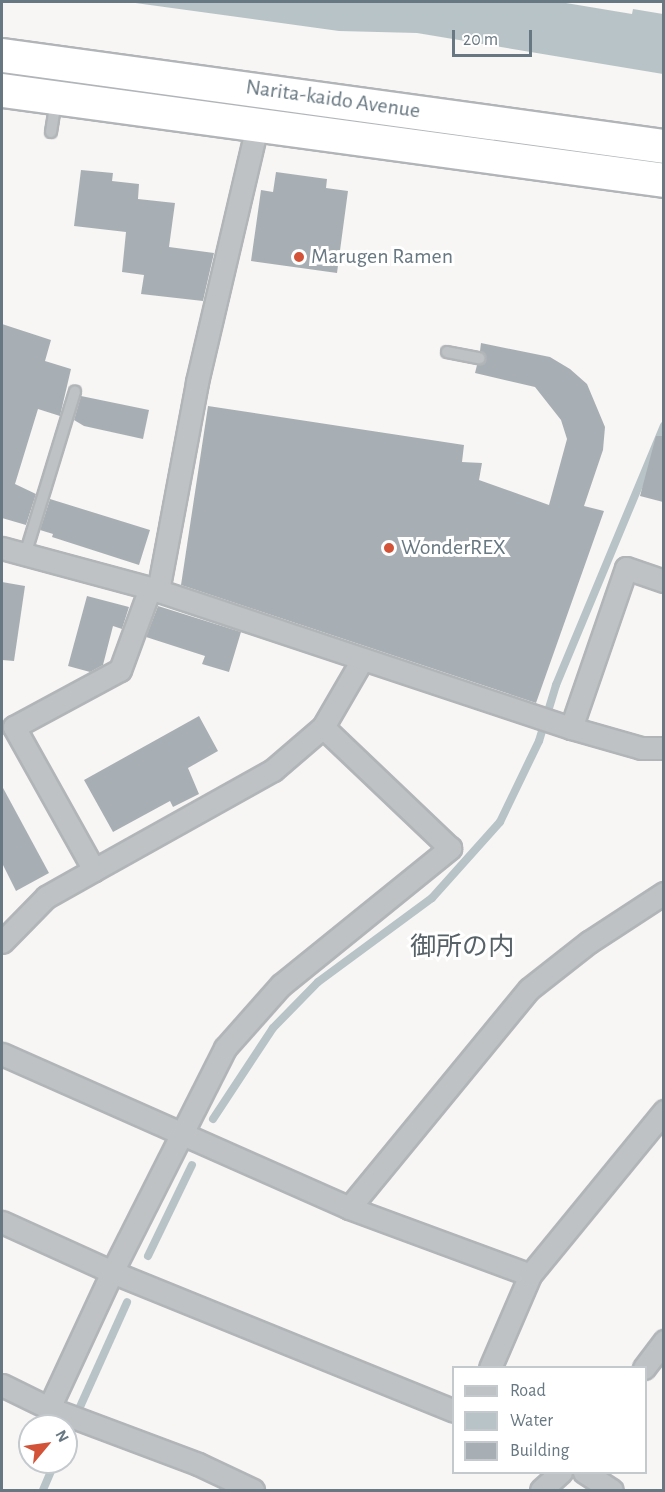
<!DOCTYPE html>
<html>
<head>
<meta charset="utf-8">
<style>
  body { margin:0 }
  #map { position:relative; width:665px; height:1492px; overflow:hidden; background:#f7f6f4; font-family:"Alegreya Sans","Noto Sans JP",sans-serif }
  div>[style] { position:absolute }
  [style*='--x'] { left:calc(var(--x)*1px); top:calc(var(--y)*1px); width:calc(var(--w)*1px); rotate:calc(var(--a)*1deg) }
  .water>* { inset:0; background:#b8c3c7 }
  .stream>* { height:8px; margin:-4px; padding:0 4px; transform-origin:4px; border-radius:4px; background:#b8c3c7 }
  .building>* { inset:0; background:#a8afb4 }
  .roads { filter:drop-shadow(2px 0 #b1b5b8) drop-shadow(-2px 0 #b1b5b8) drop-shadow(0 2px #b1b5b8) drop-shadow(0 -2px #b1b5b8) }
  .service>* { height:10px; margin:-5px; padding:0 5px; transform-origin:5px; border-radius:5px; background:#bec2c5 }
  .minor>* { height:21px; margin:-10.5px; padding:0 10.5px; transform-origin:10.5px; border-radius:10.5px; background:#bec2c5 }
  .trunk>* { height:33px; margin:-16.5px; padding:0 16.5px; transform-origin:16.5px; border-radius:16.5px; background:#fff }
  .dots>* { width:16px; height:16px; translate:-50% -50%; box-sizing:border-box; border:3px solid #fff; border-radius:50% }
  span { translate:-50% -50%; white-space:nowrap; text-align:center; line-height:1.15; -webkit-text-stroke:6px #fff; paint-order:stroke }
  .street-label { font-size:22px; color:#687882 }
  .poi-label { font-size:22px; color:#687882 }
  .left { translate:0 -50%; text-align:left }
  .quarter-label { font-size:26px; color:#566168 }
  .frame { position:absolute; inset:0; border:3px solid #687882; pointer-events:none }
  .legend { position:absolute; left:452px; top:1366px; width:195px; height:108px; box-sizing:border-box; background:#fff; border:2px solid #c3c9cd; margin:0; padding:8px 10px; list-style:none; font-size:18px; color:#687882 }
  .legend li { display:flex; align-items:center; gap:12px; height:30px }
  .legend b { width:30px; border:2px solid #c3c9cd }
  .north { position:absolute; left:18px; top:1414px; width:60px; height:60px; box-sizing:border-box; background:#fff; border:2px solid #c3c9cd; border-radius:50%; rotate:61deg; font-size:16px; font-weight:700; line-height:24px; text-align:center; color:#687882 }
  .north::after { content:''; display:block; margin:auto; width:21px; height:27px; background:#d25338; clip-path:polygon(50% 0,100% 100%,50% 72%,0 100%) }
  .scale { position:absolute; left:452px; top:30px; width:80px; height:27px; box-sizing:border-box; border:3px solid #687882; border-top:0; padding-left:8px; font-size:18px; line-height:21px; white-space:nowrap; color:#687882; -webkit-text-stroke:4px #fff; paint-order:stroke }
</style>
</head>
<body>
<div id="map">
  <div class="water">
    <div style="clip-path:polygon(128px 2px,560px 2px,632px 14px,633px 9px,663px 14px,663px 74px,417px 33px,339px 31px)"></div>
  </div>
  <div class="stream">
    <div style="--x:213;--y:1119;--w:109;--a:-56.6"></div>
    <div style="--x:273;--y:1028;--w:64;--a:-45.6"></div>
    <div style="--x:318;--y:982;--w:142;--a:-36.4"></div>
    <div style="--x:432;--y:898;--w:102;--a:-48.2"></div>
    <div style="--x:500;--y:822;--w:90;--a:-64.3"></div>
    <div style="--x:539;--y:741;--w:59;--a:-73.1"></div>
    <div style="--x:556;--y:685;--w:281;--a:-67.4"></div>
    <div style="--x:148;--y:1256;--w:101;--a:-64.2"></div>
    <div style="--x:66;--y:1438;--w:149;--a:-65.8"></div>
    <div style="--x:43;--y:1490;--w:30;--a:-67"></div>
  </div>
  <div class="building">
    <div style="clip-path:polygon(81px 170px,113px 173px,112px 181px,139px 184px,138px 199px,175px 203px,169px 247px,214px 253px,203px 301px,141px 294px,144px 275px,122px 272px,126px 232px,74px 226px)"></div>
    <div style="clip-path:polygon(276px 172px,327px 179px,326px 188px,348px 191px,337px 273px,251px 261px,261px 190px,273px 192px)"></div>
    <div style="clip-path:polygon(2px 324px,51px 340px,45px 361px,71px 369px,60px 416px,38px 409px,15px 484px,36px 494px,26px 525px,2px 518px)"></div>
    <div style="clip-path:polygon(481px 343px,550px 357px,570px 369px,587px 384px,605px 427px,603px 450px,584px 506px,604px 511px,536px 703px,181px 585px,208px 406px,464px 445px,462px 462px,482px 463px,479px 480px,549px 505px,567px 439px,561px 420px,535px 387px,475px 373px,477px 365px,486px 359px,480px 351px)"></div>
    <div style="clip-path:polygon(81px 396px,149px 410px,143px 439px,84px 426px,74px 420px)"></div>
    <div style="clip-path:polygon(656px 436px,663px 436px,663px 502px,640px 496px)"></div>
    <div style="clip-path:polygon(50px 499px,150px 530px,139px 565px,52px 537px,53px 534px,40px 530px)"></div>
    <div style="clip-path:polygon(2px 582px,25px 586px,14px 661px,2px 660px)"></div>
    <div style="clip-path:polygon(87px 596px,129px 607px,122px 629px,113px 626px,103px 665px,90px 672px,68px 666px)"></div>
    <div style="clip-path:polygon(158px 606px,241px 632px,229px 672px,202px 664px,205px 656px,146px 637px)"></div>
    <div style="clip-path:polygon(199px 716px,218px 751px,188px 768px,199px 794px,173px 807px,170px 801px,113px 832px,84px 780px)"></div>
    <div style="clip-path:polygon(2px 786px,49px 873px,16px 891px,2px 863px)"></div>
  </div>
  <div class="roads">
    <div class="service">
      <div style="--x:51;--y:132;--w:33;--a:-81"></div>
      <div style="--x:447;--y:352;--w:33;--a:11"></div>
      <div style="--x:25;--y:555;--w:171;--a:-73"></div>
    </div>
    <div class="minor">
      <div style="--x:2;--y:548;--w:153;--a:15.1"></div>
      <div style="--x:158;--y:591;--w:213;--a:-79.4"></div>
      <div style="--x:197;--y:382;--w:267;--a:-76.8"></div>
      <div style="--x:571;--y:728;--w:169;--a:-71"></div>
      <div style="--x:626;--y:568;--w:40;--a:18.9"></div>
      <div style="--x:94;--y:870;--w:205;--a:-29.2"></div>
      <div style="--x:273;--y:770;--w:66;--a:-40.7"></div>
      <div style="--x:323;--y:727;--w:78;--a:-59.8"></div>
      <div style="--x:2;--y:942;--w:63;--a:-45.6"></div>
      <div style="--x:46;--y:897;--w:55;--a:-29.4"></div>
      <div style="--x:94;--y:870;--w:164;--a:-119.2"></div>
      <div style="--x:14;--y:727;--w:120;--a:-28.3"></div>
      <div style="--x:120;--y:670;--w:87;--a:-69.9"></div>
      <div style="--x:150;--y:588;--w:444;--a:18.4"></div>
      <div style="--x:571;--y:728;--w:73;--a:15.9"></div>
      <div style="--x:641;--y:748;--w:23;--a:0"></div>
      <div style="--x:2;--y:1054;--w:380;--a:23.9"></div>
      <div style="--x:349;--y:1208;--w:193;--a:20.3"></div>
      <div style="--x:349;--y:1208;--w:283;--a:-50.6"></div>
      <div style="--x:529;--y:989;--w:76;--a:-38.1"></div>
      <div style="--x:589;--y:942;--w:90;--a:-33.2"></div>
      <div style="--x:2;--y:1222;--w:121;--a:24.4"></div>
      <div style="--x:112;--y:1272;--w:369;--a:22.1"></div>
      <div style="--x:490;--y:1368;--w:101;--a:-66.7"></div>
      <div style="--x:530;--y:1275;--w:212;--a:-50.7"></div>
      <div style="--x:644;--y:1368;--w:34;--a:-53"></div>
      <div style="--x:2;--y:1385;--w:52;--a:26.1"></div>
      <div style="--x:49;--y:1408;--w:150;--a:-65.1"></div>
      <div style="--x:112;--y:1272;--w:251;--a:-63.2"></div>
      <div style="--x:225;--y:1048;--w:84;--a:-48.4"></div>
      <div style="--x:281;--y:985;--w:218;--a:-39"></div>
      <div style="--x:450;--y:848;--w:175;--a:-136.4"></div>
      <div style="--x:49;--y:1408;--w:159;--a:20.6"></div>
      <div style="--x:198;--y:1464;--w:61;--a:25.3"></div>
      <div style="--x:584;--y:1472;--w:33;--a:33"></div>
      <div style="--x:541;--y:1490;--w:27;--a:-42"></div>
    </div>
    <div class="trunk">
      <div style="--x:2;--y:55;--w:668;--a:7.83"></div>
      <div style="--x:2;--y:90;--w:668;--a:7.74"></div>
    </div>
  </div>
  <div class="dots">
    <div style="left:299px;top:257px;background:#d25338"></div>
    <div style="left:389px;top:548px;background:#d25338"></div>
  </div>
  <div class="street-label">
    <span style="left:333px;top:99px;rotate:8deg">Narita-kaido Avenue</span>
  </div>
  <div class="poi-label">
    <span class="left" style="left:311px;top:257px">Marugen Ramen</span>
    <span class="left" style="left:401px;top:548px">WonderREX</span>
  </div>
  <div class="quarter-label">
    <span style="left:462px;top:948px">御所の内</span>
  </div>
  <div class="frame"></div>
  <ul class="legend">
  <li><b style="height:8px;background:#bec2c5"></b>Road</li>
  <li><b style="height:16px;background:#b8c3c7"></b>Water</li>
  <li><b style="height:16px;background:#a8afb4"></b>Building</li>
  </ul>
  <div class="north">N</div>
  <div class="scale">20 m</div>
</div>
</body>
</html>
